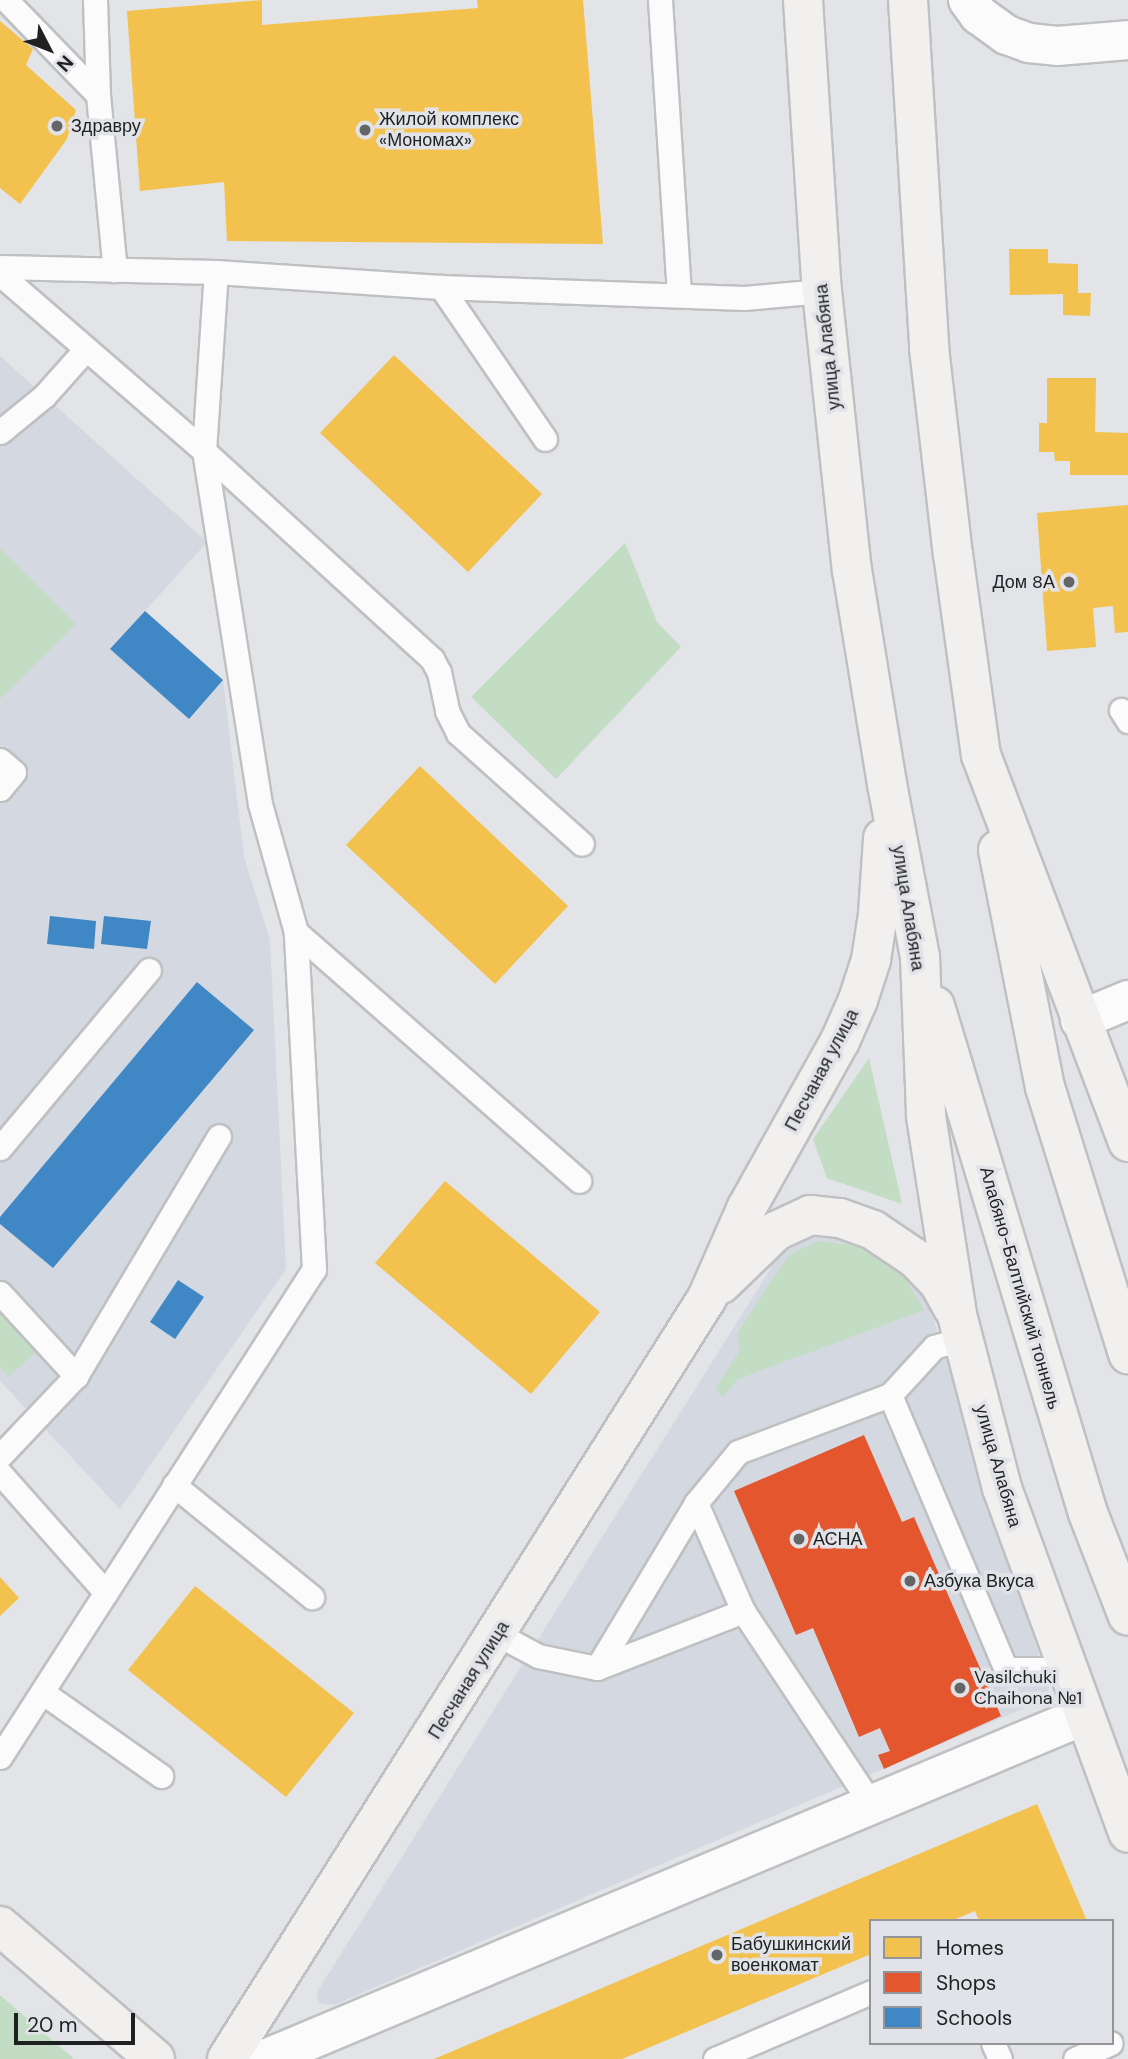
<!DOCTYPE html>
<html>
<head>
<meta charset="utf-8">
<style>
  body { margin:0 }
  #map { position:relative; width:1128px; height:2059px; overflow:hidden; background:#e2e4e7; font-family:"DM Sans",sans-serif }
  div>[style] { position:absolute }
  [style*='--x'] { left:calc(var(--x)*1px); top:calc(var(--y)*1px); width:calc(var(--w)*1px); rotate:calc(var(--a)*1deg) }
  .built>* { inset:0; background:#d4d8e0 }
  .green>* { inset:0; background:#c3dcc4 }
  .homes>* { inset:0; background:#f2c14e }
  .shops>* { inset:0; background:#e4572e }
  .schools>* { inset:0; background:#3f88c5 }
  .roads { filter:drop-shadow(2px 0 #bfc0c2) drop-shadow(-2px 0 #bfc0c2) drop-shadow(0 2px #bfc0c2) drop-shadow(0 -2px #bfc0c2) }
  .lane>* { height:23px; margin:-11.5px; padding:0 11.5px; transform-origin:11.5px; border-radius:11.5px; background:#fbfbfb }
  .street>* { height:38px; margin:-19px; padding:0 19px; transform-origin:19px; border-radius:19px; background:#fbfbfb }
  .secondary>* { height:38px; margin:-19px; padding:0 19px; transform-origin:19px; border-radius:19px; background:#f2efef }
  .dots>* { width:19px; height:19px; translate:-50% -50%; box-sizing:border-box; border:4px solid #e1e3e8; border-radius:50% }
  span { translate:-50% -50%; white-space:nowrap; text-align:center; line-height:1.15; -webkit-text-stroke:7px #e1e3e8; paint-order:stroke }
  .poi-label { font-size:18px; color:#1f2022 }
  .left { translate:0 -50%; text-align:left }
  .right { translate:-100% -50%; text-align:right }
  .street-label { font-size:18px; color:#1f2022 }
  .legend { position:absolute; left:869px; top:1919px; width:245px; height:126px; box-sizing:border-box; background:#e1e3e8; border:2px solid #939599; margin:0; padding:9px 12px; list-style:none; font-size:21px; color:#1f2022 }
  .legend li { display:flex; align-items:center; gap:14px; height:35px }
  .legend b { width:35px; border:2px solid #939599 }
  .north { position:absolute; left:14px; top:14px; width:70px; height:70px; -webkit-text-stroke:5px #e1e3e8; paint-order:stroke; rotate:132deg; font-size:19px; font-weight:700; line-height:28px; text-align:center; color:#1f2022 }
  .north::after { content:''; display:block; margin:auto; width:24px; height:32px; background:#1f2022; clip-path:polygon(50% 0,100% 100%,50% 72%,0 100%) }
  .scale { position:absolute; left:14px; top:2013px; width:121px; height:32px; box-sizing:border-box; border:4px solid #1f2022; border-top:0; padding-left:9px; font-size:21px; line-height:24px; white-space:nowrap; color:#1f2022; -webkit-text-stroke:5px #e1e3e8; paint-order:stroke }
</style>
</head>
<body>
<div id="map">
  <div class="built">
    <div style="clip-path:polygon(0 356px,207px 542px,145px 611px,223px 680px,244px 857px,270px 940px,286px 1269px,120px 1509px,0 1381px)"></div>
    <div style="clip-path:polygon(823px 1233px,847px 1235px,918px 1282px,931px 1311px,1049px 1687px,1048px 1698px,334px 2005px,319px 2003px,317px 1992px,779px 1255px,796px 1240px)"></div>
  </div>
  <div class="green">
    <div style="clip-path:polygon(625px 543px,657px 622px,681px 647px,556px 779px,471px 697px)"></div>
    <div style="clip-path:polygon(0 548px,76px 624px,0 699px)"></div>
    <div style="clip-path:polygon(869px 1058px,902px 1204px,827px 1178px,813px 1139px)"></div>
    <div style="clip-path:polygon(818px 1241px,853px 1245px,882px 1259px,905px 1278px,924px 1310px,738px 1379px,723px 1397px,715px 1389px,740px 1350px,737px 1335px,767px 1286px,790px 1254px)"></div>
    <div style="clip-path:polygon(0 1309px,37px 1351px,9px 1376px,0 1367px)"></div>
    <div style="clip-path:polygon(0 1995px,74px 2059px,0 2059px)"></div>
  </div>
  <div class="homes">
    <div style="clip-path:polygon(262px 0,262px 25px,478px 8px,477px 0,583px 0,603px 244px,227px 241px,224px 182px,140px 191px,127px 11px)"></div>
    <div style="clip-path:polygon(0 21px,33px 49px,26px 65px,76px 110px,67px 139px,20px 204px,0 188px)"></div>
    <div style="clip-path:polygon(1009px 249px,1048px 249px,1048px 263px,1078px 264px,1078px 293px,1091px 293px,1090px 316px,1063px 315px,1063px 294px,1010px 295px)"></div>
    <div style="clip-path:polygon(394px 355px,542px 494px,468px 572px,320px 433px)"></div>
    <div style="clip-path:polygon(1047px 378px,1096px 378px,1095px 432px,1128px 433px,1128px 475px,1070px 475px,1070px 461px,1055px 461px,1054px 452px,1039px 452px,1039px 423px,1047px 423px)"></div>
    <div style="clip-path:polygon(1128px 505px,1128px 632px,1115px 633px,1113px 606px,1093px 608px,1096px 647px,1047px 651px,1037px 513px)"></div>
    <div style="clip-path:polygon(420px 766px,568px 906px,495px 984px,346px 845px)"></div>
    <div style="clip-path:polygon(445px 1181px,600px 1312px,531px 1394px,375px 1263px)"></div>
    <div style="clip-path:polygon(0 1577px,19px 1598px,0 1616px)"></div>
    <div style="clip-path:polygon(195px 1586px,354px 1713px,286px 1797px,128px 1670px)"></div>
    <div style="clip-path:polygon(1037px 1804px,1087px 1921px,979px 1921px,975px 1911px,951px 1921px,871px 1921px,871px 1954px,622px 2059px,434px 2059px)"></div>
  </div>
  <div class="shops">
    <div style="clip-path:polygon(864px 1435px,902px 1522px,914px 1517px,1001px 1716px,884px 1769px,878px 1755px,890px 1751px,880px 1728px,859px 1737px,813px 1628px,796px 1635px,734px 1491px)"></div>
  </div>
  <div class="schools">
    <div style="clip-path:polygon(145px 611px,223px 680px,189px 719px,110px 649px)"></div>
    <div style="clip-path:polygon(50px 916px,96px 921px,94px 949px,47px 944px)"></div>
    <div style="clip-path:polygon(104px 916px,151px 921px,147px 949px,101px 944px)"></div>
    <div style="clip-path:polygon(197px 982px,254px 1030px,53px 1268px,0 1224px,0 1217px)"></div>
    <div style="clip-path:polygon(178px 1280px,204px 1297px,175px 1339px,150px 1322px)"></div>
  </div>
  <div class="roads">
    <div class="lane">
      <div style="--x:6;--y:0;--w:132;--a:45.9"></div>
      <div style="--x:95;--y:0;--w:95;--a:88.2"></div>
      <div style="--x:98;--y:95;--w:176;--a:84.5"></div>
      <div style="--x:660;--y:0;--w:294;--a:86.3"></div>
      <div style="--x:0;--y:267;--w:216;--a:1.3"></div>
      <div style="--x:216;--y:272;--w:225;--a:3.8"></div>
      <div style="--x:441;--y:287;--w:303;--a:2.1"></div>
      <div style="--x:744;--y:298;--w:78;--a:-5.1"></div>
      <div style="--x:0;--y:274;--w:270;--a:40.9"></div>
      <div style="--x:204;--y:451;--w:309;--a:42.4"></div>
      <div style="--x:432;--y:659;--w:15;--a:62"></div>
      <div style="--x:439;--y:672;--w:40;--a:78"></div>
      <div style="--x:447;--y:711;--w:25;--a:63"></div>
      <div style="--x:458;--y:733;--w:166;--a:41.8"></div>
      <div style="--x:441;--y:287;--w:184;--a:55.6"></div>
      <div style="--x:0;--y:432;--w:57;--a:-39.3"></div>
      <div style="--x:44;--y:396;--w:63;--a:-48.2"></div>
      <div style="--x:1121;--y:710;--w:13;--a:58"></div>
      <div style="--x:0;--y:760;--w:18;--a:41"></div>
      <div style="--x:14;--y:772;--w:22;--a:129"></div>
      <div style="--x:296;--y:932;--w:377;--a:41.3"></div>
      <div style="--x:0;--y:1148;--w:232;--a:-50.1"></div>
      <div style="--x:0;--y:1293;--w:113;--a:47.5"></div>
      <div style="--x:963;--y:1339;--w:30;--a:165"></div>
      <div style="--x:934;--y:1347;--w:65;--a:132.5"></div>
      <div style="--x:890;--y:1395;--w:298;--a:67.1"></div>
      <div style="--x:1006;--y:1669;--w:60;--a:0"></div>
      <div style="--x:0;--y:1456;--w:110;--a:-46.5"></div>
      <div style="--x:76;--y:1376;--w:279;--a:-59.2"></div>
      <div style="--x:0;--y:1473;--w:160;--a:48.5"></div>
      <div style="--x:174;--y:1485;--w:178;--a:39.1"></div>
      <div style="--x:696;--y:1503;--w:118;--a:66.5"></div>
      <div style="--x:497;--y:1634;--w:47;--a:28.2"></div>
      <div style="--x:538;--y:1656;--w:60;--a:11.5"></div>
      <div style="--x:597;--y:1668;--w:192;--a:-59"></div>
      <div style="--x:696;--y:1503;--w:66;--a:-50.5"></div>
      <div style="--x:738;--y:1452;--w:162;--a:-20.6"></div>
      <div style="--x:597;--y:1668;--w:157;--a:-21.3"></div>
      <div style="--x:743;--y:1611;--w:232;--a:56.4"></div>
      <div style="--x:42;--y:1692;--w:146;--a:35.2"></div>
      <div style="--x:0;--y:1757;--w:580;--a:-57.24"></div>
      <div style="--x:314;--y:1269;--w:337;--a:-93.1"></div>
      <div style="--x:296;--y:932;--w:133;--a:-105.7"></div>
      <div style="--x:260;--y:804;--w:357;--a:-99"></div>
      <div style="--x:204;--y:451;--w:179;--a:-86.2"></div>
      <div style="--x:993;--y:2043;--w:17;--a:66"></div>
      <div style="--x:715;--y:2059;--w:170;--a:-23.2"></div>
      <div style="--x:1075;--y:2059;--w:39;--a:-24"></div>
    </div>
    <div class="street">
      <div style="--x:968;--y:0;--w:19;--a:54"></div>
      <div style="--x:979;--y:15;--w:34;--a:36"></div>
      <div style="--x:1007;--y:35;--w:23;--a:20"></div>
      <div style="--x:1029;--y:43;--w:28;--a:6"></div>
      <div style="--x:1057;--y:46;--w:71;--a:-4.8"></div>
      <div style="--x:1080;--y:1020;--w:52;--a:-22.6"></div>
      <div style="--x:265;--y:2059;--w:887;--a:-22.75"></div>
    </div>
    <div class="secondary">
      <div style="--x:803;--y:0;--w:292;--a:86.3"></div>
      <div style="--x:822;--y:291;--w:281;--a:83.9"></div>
      <div style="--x:852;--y:570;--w:217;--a:80.7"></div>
      <div style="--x:887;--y:784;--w:176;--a:79.2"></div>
      <div style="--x:920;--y:957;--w:159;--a:87.8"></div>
      <div style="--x:926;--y:1116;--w:201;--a:81.1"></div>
      <div style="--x:957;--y:1315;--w:179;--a:75.4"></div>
      <div style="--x:1002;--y:1488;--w:367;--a:69.9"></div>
      <div style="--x:908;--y:0;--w:349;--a:86.5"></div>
      <div style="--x:929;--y:348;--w:207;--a:83.4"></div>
      <div style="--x:953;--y:554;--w:203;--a:82.1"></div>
      <div style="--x:981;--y:755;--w:414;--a:69.2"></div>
      <div style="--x:998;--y:850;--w:242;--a:78.8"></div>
      <div style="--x:1045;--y:1087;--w:280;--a:72.7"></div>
      <div style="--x:935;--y:1006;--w:530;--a:73.21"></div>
      <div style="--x:1088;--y:1513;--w:110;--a:68.8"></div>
      <div style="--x:721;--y:1284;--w:76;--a:-43.9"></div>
      <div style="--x:776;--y:1231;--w:38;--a:-25"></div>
      <div style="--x:810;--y:1215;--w:30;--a:6"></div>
      <div style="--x:840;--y:1218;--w:35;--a:20"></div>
      <div style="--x:873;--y:1230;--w:52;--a:34"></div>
      <div style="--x:916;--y:1259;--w:33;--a:46"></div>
      <div style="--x:939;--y:1283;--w:29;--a:61"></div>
      <div style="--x:0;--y:1926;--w:204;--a:40.6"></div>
      <div style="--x:227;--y:2059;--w:900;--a:-57.76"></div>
      <div style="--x:707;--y:1298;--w:97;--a:-66.3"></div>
      <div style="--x:746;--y:1209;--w:193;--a:-60.8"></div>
      <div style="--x:840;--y:1041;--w:45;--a:-66.3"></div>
      <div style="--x:858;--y:1000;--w:42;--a:-72"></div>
      <div style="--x:871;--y:960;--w:47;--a:-81.3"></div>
      <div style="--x:878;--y:914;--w:76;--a:-86.2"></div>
    </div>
  </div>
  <div class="dots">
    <div style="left:57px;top:126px;background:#636567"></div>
    <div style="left:365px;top:130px;background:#636567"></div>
    <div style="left:1069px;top:582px;background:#636567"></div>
    <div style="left:799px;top:1539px;background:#636567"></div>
    <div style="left:910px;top:1581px;background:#636567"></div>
    <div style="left:960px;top:1688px;background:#636567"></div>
    <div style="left:717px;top:1955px;background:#636567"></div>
  </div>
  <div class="poi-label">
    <span class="left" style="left:379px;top:130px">Жилой комплекс<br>«Мономах»</span>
    <span class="left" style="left:71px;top:126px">Здравру</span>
    <span class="right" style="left:1055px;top:582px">Дом 8А</span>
    <span class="left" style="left:813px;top:1539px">АСНА</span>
    <span class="left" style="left:924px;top:1581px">Азбука Вкуса</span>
    <span class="left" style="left:974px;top:1688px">Vasilchuki<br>Chaihona №1</span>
    <span class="left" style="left:731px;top:1955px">Бабушкинский<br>военкомат</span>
  </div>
  <div class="street-label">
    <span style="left:828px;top:347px;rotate:-96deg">улица Алабяна</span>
    <span style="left:908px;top:908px;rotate:81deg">улица Алабяна</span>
    <span style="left:822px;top:1070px;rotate:-62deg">Песчаная улица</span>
    <span style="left:1020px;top:1288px;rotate:74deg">Алабяно-Балтийский тоннель</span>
    <span style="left:998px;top:1466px;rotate:74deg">улица Алабяна</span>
    <span style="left:469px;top:1680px;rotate:-58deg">Песчаная улица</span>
  </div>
  <ul class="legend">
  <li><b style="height:19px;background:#f2c14e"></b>Homes</li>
  <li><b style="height:19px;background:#e4572e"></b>Shops</li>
  <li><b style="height:19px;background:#3f88c5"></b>Schools</li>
  </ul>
  <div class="north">N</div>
  <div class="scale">20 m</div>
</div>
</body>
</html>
